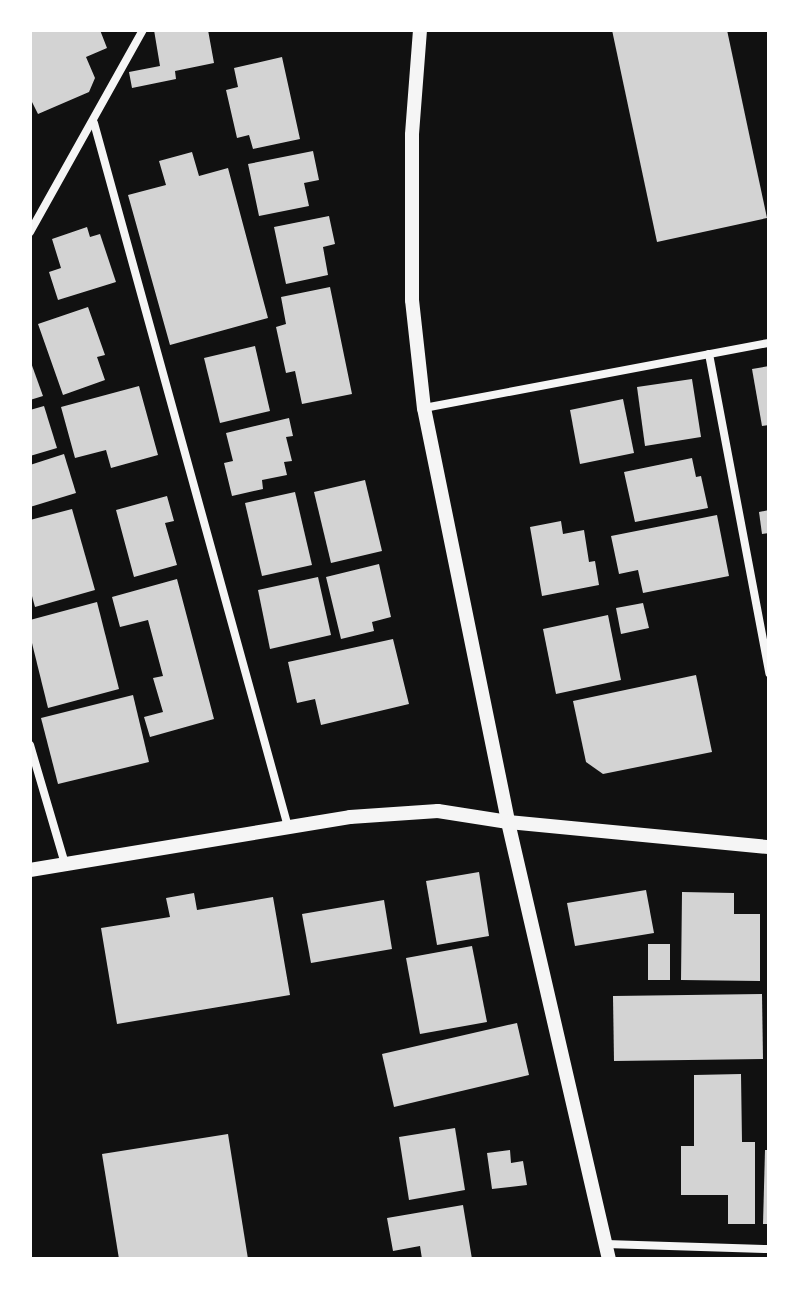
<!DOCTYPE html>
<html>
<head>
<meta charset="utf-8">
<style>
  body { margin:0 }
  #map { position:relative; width:799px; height:1289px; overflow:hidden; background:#111; font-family:Mulish,sans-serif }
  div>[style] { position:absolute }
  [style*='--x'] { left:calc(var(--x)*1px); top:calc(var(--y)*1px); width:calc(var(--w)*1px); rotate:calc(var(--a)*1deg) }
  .building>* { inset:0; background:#d3d3d3 }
  .minor>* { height:8px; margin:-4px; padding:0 4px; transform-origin:4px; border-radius:4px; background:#f5f5f5 }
  .tertiary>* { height:14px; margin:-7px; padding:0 7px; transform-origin:7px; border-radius:7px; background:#f5f5f5 }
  span { translate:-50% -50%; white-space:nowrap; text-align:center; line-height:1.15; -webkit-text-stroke:7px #fff; paint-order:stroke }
  .frame { position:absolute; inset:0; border:32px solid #fff; pointer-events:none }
</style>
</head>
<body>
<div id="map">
  <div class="building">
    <div style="clip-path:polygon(30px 30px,100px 30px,107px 48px,86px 57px,95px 78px,89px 92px,38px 114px,30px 98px)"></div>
    <div style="clip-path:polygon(154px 30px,208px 30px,214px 63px,175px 71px,176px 79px,132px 88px,129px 72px,160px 66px)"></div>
    <div style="clip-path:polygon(612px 30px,727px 30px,767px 218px,657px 242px)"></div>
    <div style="clip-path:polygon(282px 57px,300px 139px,253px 149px,249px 135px,237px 138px,226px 90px,238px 87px,234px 68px)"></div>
    <div style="clip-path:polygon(313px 151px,319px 180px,304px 183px,309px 206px,259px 216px,248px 164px)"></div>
    <div style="clip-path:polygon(192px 152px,199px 176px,228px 168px,268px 318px,170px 345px,128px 195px,166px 185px,159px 161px)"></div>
    <div style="clip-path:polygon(329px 216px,335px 244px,323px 247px,328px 275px,286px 284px,274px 227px)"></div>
    <div style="clip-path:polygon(87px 227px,90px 237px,100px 234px,116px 282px,58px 300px,49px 272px,61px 268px,52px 239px)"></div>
    <div style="clip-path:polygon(330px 287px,352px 394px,302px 404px,295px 371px,286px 373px,276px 327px,286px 324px,281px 297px)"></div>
    <div style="clip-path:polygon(88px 307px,105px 355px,97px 357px,105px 380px,63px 395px,38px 324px)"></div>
    <div style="clip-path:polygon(255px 346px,270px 411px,220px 423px,204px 358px)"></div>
    <div style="clip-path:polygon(30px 360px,43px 396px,30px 400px)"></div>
    <div style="clip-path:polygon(769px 366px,769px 425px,762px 426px,752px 369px)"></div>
    <div style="clip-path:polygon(692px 379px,701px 437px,645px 446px,637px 387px)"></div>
    <div style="clip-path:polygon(139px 386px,158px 455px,111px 468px,106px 450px,75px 458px,61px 407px)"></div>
    <div style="clip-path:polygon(623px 399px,634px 453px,580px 464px,570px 410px)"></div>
    <div style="clip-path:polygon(44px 406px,57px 448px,30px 456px,30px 410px)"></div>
    <div style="clip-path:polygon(289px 418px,293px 436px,286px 437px,292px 461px,284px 462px,287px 475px,262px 480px,263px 489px,232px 496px,224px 463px,233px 461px,226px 433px)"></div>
    <div style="clip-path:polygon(64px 454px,76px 493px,30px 507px,30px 465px)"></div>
    <div style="clip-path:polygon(692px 458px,696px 477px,701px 476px,708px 508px,635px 522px,624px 472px)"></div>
    <div style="clip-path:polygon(365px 480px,382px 551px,331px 563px,314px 492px)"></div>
    <div style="clip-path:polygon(295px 492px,312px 565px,262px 576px,245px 503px)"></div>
    <div style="clip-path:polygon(167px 496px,174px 521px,165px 523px,177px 565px,134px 577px,116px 510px)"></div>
    <div style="clip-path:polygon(72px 509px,95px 590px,35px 607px,30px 589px,30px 520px)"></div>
    <div style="clip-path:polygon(769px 510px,769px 533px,762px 534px,759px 512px)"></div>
    <div style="clip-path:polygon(717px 515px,729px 576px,643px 593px,638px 570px,619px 574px,611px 536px)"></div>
    <div style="clip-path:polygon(561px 521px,563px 534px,584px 530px,589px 562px,595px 561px,599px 585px,542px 596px,530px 527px)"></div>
    <div style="clip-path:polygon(379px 564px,391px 617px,372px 622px,374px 631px,341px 639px,326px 577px)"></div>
    <div style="clip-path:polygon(318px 577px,331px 635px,270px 649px,258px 590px)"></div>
    <div style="clip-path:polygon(177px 579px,214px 719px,150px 737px,144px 717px,163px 712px,153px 678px,163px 676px,148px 620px,120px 627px,112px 597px)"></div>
    <div style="clip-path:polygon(97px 602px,119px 689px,48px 708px,30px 635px,30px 620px)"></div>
    <div style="clip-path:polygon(643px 603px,649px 628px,621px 634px,616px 608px)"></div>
    <div style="clip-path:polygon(608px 615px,621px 680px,556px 694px,543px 629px)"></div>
    <div style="clip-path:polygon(393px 639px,409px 704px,321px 725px,315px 699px,297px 703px,288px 662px)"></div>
    <div style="clip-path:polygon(696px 675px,712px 752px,603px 774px,586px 762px,573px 701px)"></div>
    <div style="clip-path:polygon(133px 695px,149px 762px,58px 784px,41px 718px)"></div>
    <div style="clip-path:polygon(479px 872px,489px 936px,437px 945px,426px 881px)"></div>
    <div style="clip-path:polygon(646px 890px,654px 933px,575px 946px,567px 903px)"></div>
    <div style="clip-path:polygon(682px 892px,734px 893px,734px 914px,760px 914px,760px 981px,681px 980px)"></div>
    <div style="clip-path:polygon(194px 893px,197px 910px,273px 897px,290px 995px,117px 1024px,101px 928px,170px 917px,166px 898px)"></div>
    <div style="clip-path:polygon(384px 900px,392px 949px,311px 963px,302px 914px)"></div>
    <div style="clip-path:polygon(648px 944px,670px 944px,670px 980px,648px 980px)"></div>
    <div style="clip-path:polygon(472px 946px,487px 1022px,420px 1034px,406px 958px)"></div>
    <div style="clip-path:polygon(762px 994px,763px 1059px,614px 1061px,613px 996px)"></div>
    <div style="clip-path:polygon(517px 1023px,529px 1075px,394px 1107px,382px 1054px)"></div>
    <div style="clip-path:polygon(741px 1074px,742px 1142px,755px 1142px,755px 1224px,728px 1224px,728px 1195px,681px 1195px,681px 1146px,694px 1146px,694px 1075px)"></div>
    <div style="clip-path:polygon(455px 1128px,465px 1190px,409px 1200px,399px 1137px)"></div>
    <div style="clip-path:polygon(228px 1134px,248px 1259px,119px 1259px,102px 1154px)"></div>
    <div style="clip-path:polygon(510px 1150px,511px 1163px,523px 1161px,527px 1185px,492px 1189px,487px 1153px)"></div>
    <div style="clip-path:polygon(765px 1150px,769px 1150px,769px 1224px,763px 1224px)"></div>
    <div style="clip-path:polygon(463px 1205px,472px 1259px,422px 1259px,420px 1246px,393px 1251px,387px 1218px)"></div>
  </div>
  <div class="minor">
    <div style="--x:94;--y:123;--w:730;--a:74.59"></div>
    <div style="--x:30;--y:232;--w:231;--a:-60.8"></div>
    <div style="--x:709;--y:354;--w:325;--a:79.3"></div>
    <div style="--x:424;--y:408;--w:351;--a:-10.7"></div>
    <div style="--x:30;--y:745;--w:124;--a:73.6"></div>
    <div style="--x:606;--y:1244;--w:163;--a:1.8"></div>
  </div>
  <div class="tertiary">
    <div style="--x:420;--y:30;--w:105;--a:94.4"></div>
    <div style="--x:412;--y:135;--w:165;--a:90"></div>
    <div style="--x:412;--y:300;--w:109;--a:83.7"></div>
    <div style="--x:424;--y:408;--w:422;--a:78.5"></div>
    <div style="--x:508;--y:822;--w:449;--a:77"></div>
    <div style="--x:30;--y:870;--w:324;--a:-9.4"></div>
    <div style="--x:350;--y:817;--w:88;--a:-3.9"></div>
    <div style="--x:438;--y:811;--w:71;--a:8.9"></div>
    <div style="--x:508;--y:822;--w:262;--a:5.5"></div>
  </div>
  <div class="frame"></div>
</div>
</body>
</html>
